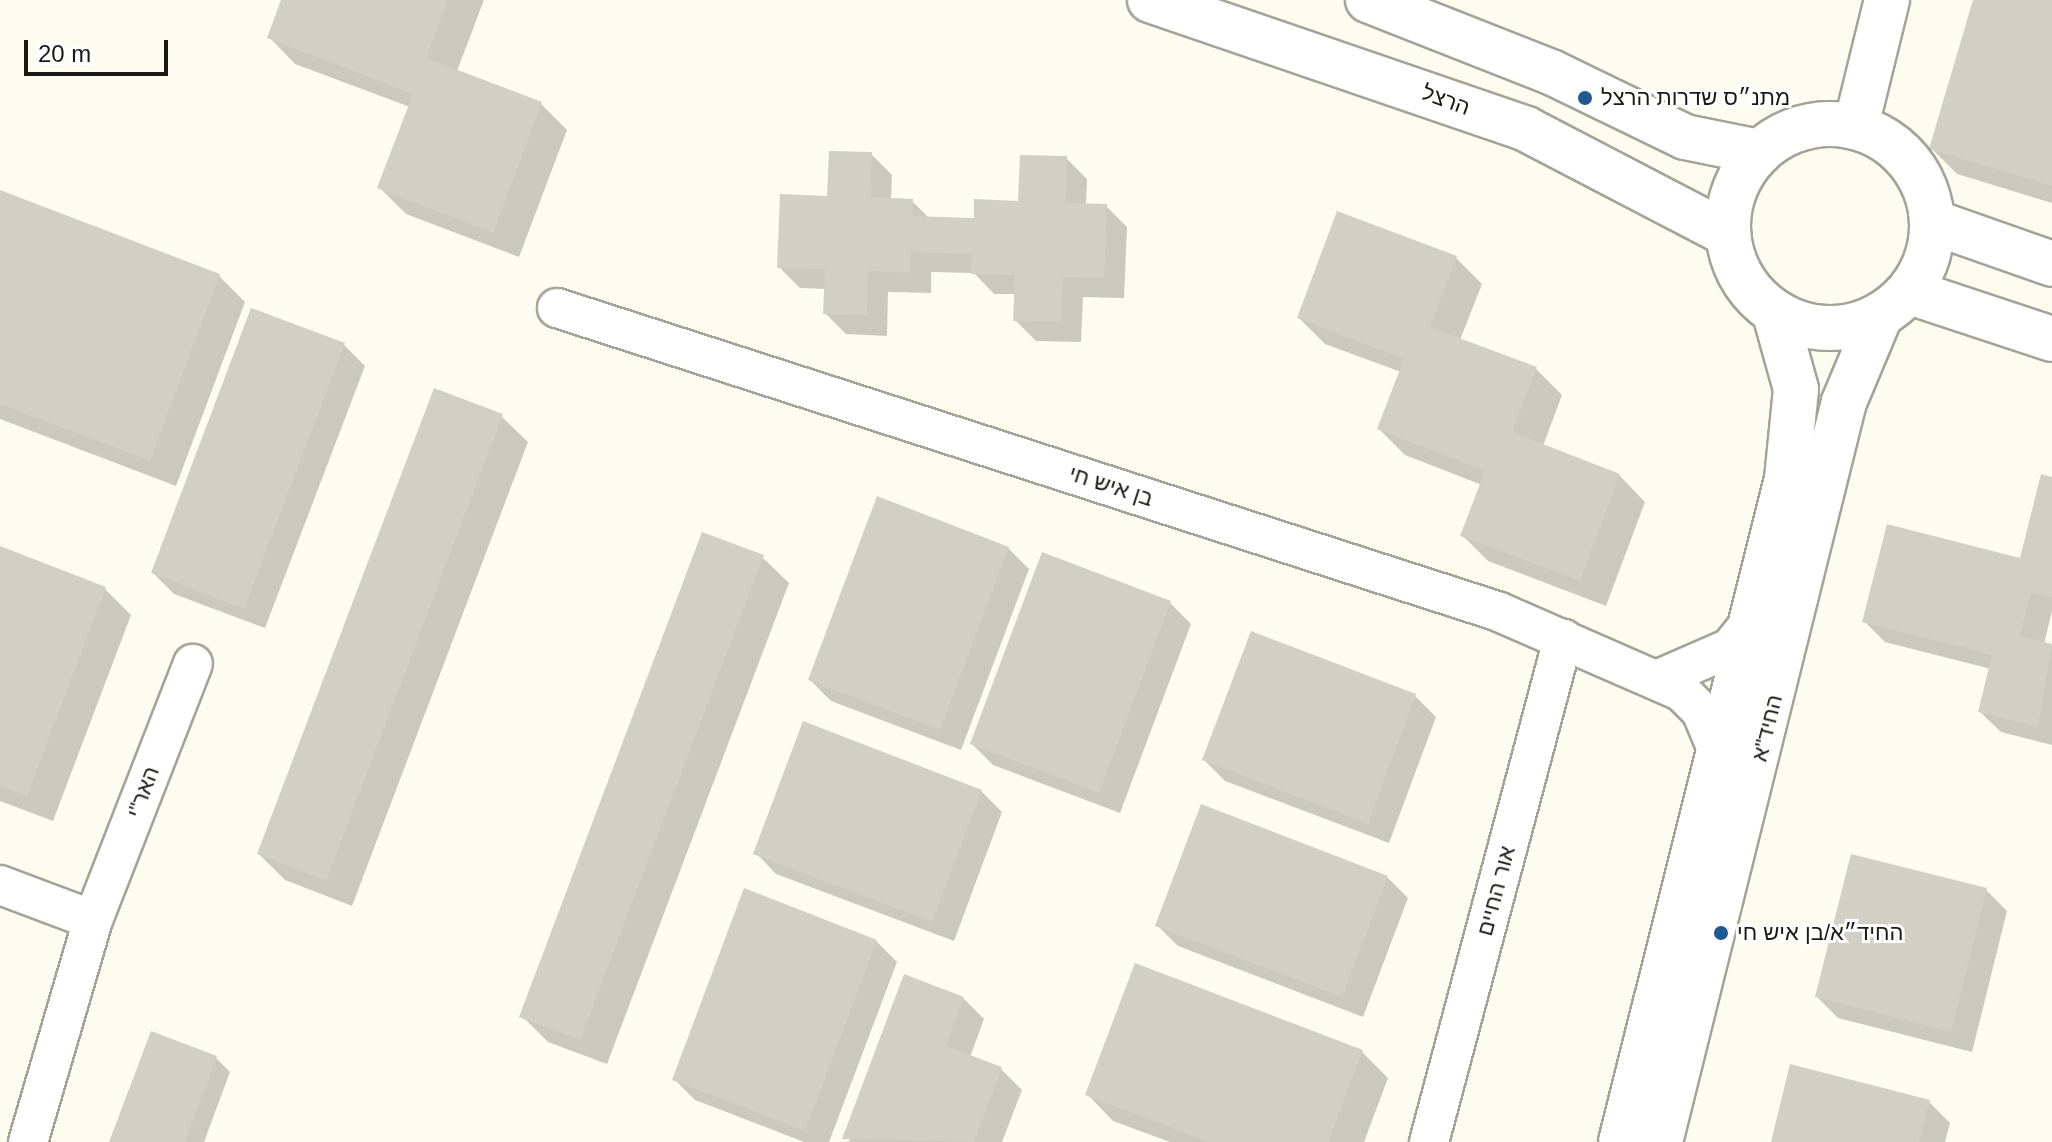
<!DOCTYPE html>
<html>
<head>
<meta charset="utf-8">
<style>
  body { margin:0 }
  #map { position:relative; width:2052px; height:1142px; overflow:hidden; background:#fdfcf0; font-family:Helvetica,"Noto Sans Hebrew",sans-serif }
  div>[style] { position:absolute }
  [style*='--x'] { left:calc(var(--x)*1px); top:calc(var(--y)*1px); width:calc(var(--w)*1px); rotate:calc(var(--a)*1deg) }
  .shadow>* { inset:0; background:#0003 }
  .building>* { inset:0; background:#d2d0c4 }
  .roads { filter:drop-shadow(2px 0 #a5a398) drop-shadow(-2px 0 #a5a398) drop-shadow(0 2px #a5a398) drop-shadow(0 -2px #a5a398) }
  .street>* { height:38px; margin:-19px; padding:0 19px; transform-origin:19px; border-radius:19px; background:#fff }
  .secondary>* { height:44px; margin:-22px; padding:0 22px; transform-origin:22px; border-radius:22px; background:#fff }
  .secondary>.ring { margin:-22px; padding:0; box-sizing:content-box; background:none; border:44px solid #fff; border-radius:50% }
  .dots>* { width:22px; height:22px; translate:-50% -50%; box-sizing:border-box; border:4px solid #fff; border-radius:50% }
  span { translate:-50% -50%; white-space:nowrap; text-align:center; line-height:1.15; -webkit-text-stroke:6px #fff; paint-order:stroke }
  .poi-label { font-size:22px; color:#1a1915 }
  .left { translate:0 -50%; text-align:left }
  .street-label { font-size:22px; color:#1a1915 }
  .scale { position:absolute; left:24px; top:40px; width:144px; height:36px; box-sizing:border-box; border:4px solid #1a1915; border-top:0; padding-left:10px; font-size:24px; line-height:28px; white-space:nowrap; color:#1a1915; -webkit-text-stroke:6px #fff; paint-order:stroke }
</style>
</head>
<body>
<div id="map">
  <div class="shadow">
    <div style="clip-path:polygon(283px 0,484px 0,457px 71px,541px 104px,567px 130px,519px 257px,406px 214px,380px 188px,410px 107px,295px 64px,269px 37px)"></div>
    <div style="clip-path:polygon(1975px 0,2052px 0,2052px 203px,1957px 174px,1931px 148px)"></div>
    <div style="clip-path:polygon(871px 154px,892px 175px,891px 200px,912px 201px,930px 219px,976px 220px,1020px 203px,1066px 158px,1087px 179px,1086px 205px,1106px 206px,1127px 227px,1124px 298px,1083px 297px,1081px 342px,1036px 341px,1015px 320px,1016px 294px,994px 294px,974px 273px,931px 272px,931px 293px,888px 292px,887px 336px,846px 334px,825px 313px,826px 289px,800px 288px,779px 267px)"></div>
    <div style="clip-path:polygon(0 192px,219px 276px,245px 302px,176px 486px,0 419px)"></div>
    <div style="clip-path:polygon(1456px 258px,1482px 284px,1460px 340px,1536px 369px,1562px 395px,1543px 446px,1619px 475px,1645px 502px,1606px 606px,1488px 561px,1462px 535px,1482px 485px,1405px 455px,1379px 429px,1401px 372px,1325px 344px,1299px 318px)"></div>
    <div style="clip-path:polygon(344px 345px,365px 366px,265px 628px,174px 594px,153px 573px)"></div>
    <div style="clip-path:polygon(501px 416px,528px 442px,352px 906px,285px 880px,259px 854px)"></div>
    <div style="clip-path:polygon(2052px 479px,2052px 611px,2044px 644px,2052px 646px,2052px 745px,2001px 732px,1980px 712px,1991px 669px,1885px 642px,1864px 621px,2021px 561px)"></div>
    <div style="clip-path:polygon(0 548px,105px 589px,131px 615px,53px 821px,0 801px)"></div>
    <div style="clip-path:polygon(1008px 548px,1029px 569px,961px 750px,831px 701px,810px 680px)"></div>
    <div style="clip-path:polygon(762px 557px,789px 583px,607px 1064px,548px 1042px,522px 1016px)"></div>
    <div style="clip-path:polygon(1170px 603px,1191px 624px,1120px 813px,993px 765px,972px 744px)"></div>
    <div style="clip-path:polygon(1252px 634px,1415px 696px,1436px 717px,1389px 843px,1225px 781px,1204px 760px)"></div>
    <div style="clip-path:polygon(981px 791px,1002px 812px,954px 941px,776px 874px,756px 853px)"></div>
    <div style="clip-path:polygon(1852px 856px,1986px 890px,2007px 911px,1972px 1052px,1838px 1018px,1817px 997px)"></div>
    <div style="clip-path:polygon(1387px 877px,1408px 898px,1363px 1017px,1178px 946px,1157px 925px)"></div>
    <div style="clip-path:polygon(876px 941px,897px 962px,829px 1142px,804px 1142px,695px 1100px,674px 1079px)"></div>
    <div style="clip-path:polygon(963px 998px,984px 1019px,970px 1057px,1001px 1069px,1022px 1090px,1002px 1142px,848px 1142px)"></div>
    <div style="clip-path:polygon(1362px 1052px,1388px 1078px,1364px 1142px,1170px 1142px,1113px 1121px,1087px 1094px)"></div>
    <div style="clip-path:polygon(216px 1058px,230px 1072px,204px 1142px,111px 1142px)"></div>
    <div style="clip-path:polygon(1929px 1102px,1950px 1123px,1945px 1142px,1773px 1142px)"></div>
  </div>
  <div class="building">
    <div style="clip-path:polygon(281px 0,448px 0,426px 58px,542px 102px,493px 233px,377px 188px,413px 94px,267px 38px)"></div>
    <div style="clip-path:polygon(1973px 0,2052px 0,2052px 186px,1929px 149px)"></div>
    <div style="clip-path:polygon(829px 151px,872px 152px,871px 197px,913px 199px,912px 216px,974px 218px,974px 199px,1018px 201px,1020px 155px,1067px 156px,1066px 203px,1107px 204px,1104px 278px,1063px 277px,1061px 322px,1013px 321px,1015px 275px,971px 274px,972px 254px,911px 252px,910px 273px,868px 271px,867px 316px,823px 314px,825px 269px,777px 268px,780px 194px,827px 196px)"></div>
    <div style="clip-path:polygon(0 190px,220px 274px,150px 461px,0 404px)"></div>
    <div style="clip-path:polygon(1337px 211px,1457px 256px,1430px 327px,1537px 367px,1512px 432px,1620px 474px,1580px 581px,1460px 536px,1485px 471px,1377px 429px,1404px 359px,1297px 318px)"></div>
    <div style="clip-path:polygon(251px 308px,345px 343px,244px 609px,151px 573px)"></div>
    <div style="clip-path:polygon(434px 388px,503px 414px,326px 881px,257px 854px)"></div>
    <div style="clip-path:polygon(2041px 474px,2052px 477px,2052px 597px,2031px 592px,2020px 636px,2052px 644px,2038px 727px,1978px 712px,1992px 655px,1862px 622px,1887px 524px,2020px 558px)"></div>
    <div style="clip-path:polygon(877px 496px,1009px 547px,940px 730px,808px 680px)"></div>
    <div style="clip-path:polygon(702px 532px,764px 555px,580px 1040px,519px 1017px)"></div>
    <div style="clip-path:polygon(0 546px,106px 587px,27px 796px,0 786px)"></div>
    <div style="clip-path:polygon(1042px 552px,1171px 601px,1099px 793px,970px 744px)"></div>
    <div style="clip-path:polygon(1251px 631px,1416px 694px,1368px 824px,1202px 760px)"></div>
    <div style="clip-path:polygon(803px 721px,982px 790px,932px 922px,753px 854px)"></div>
    <div style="clip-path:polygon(1201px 804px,1388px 876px,1342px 997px,1155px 926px)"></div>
    <div style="clip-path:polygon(1851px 854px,1987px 888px,1951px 1032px,1815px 997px)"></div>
    <div style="clip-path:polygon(744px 888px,877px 940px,805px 1131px,672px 1080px)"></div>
    <div style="clip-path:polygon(1135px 963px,1363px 1050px,1328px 1142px,1208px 1142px,1085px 1095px)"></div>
    <div style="clip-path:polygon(904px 974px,964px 997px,946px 1046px,1002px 1067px,974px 1142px,842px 1139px)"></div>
    <div style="clip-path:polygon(151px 1031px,217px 1056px,185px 1142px,109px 1142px)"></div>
    <div style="clip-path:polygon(1790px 1064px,1930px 1100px,1919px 1142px,1771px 1142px)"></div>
  </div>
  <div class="roads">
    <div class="street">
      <div style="--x:557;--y:308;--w:988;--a:17.87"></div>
      <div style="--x:1497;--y:611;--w:202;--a:23.6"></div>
      <div style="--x:1682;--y:692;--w:27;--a:45"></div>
      <div style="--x:1701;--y:711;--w:47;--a:67.3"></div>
      <div style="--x:1659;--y:679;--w:77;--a:-23.6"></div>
      <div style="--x:1730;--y:648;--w:36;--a:-51"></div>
      <div style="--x:0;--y:885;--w:99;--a:20.6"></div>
      <div style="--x:93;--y:920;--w:275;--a:-68.7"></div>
      <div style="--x:28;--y:1142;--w:231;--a:-73.7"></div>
      <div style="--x:1429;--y:1142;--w:521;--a:-75.08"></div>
    </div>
    <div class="secondary">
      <div style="--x:1150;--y:0;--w:398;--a:18.9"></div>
      <div style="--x:1526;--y:129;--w:228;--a:27.5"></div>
      <div style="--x:1368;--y:0;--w:197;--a:21.5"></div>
      <div style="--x:1551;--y:72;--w:149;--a:25.9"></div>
      <div style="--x:1685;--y:137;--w:76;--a:11.5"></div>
      <div class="ring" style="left:1728px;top:124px;width:160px;height:160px"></div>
      <div style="--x:1856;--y:126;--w:130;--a:-76.2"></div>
      <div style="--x:1933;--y:222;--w:126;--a:19.4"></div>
      <div style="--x:1910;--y:292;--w:150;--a:18.3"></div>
      <div style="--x:1621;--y:1142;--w:683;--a:-75.94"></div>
      <div style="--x:1787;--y:479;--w:90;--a:-84.3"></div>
      <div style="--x:1796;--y:389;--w:78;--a:-105.6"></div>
      <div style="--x:1660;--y:1142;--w:763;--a:-76.04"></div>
      <div style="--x:1844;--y:402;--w:93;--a:-67.3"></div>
    </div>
  </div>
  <div class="dots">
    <div style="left:1585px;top:98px;background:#1e5a91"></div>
    <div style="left:1721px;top:933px;background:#1e5a91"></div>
  </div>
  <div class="poi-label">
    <span class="left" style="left:1601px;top:98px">מתנ״ס שדרות הרצל</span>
    <span class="left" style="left:1737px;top:933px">החיד״א/בן איש חי</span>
  </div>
  <div class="street-label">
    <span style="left:1446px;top:100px;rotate:20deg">הרצל</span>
    <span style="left:1111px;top:486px;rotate:18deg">בן איש חי</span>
    <span style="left:1767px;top:728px;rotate:-76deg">החיד"א</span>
    <span style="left:143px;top:792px;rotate:-69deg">האר"י</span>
    <span style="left:1496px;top:891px;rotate:-75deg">אור החיים</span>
  </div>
  <div class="scale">20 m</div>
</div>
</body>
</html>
